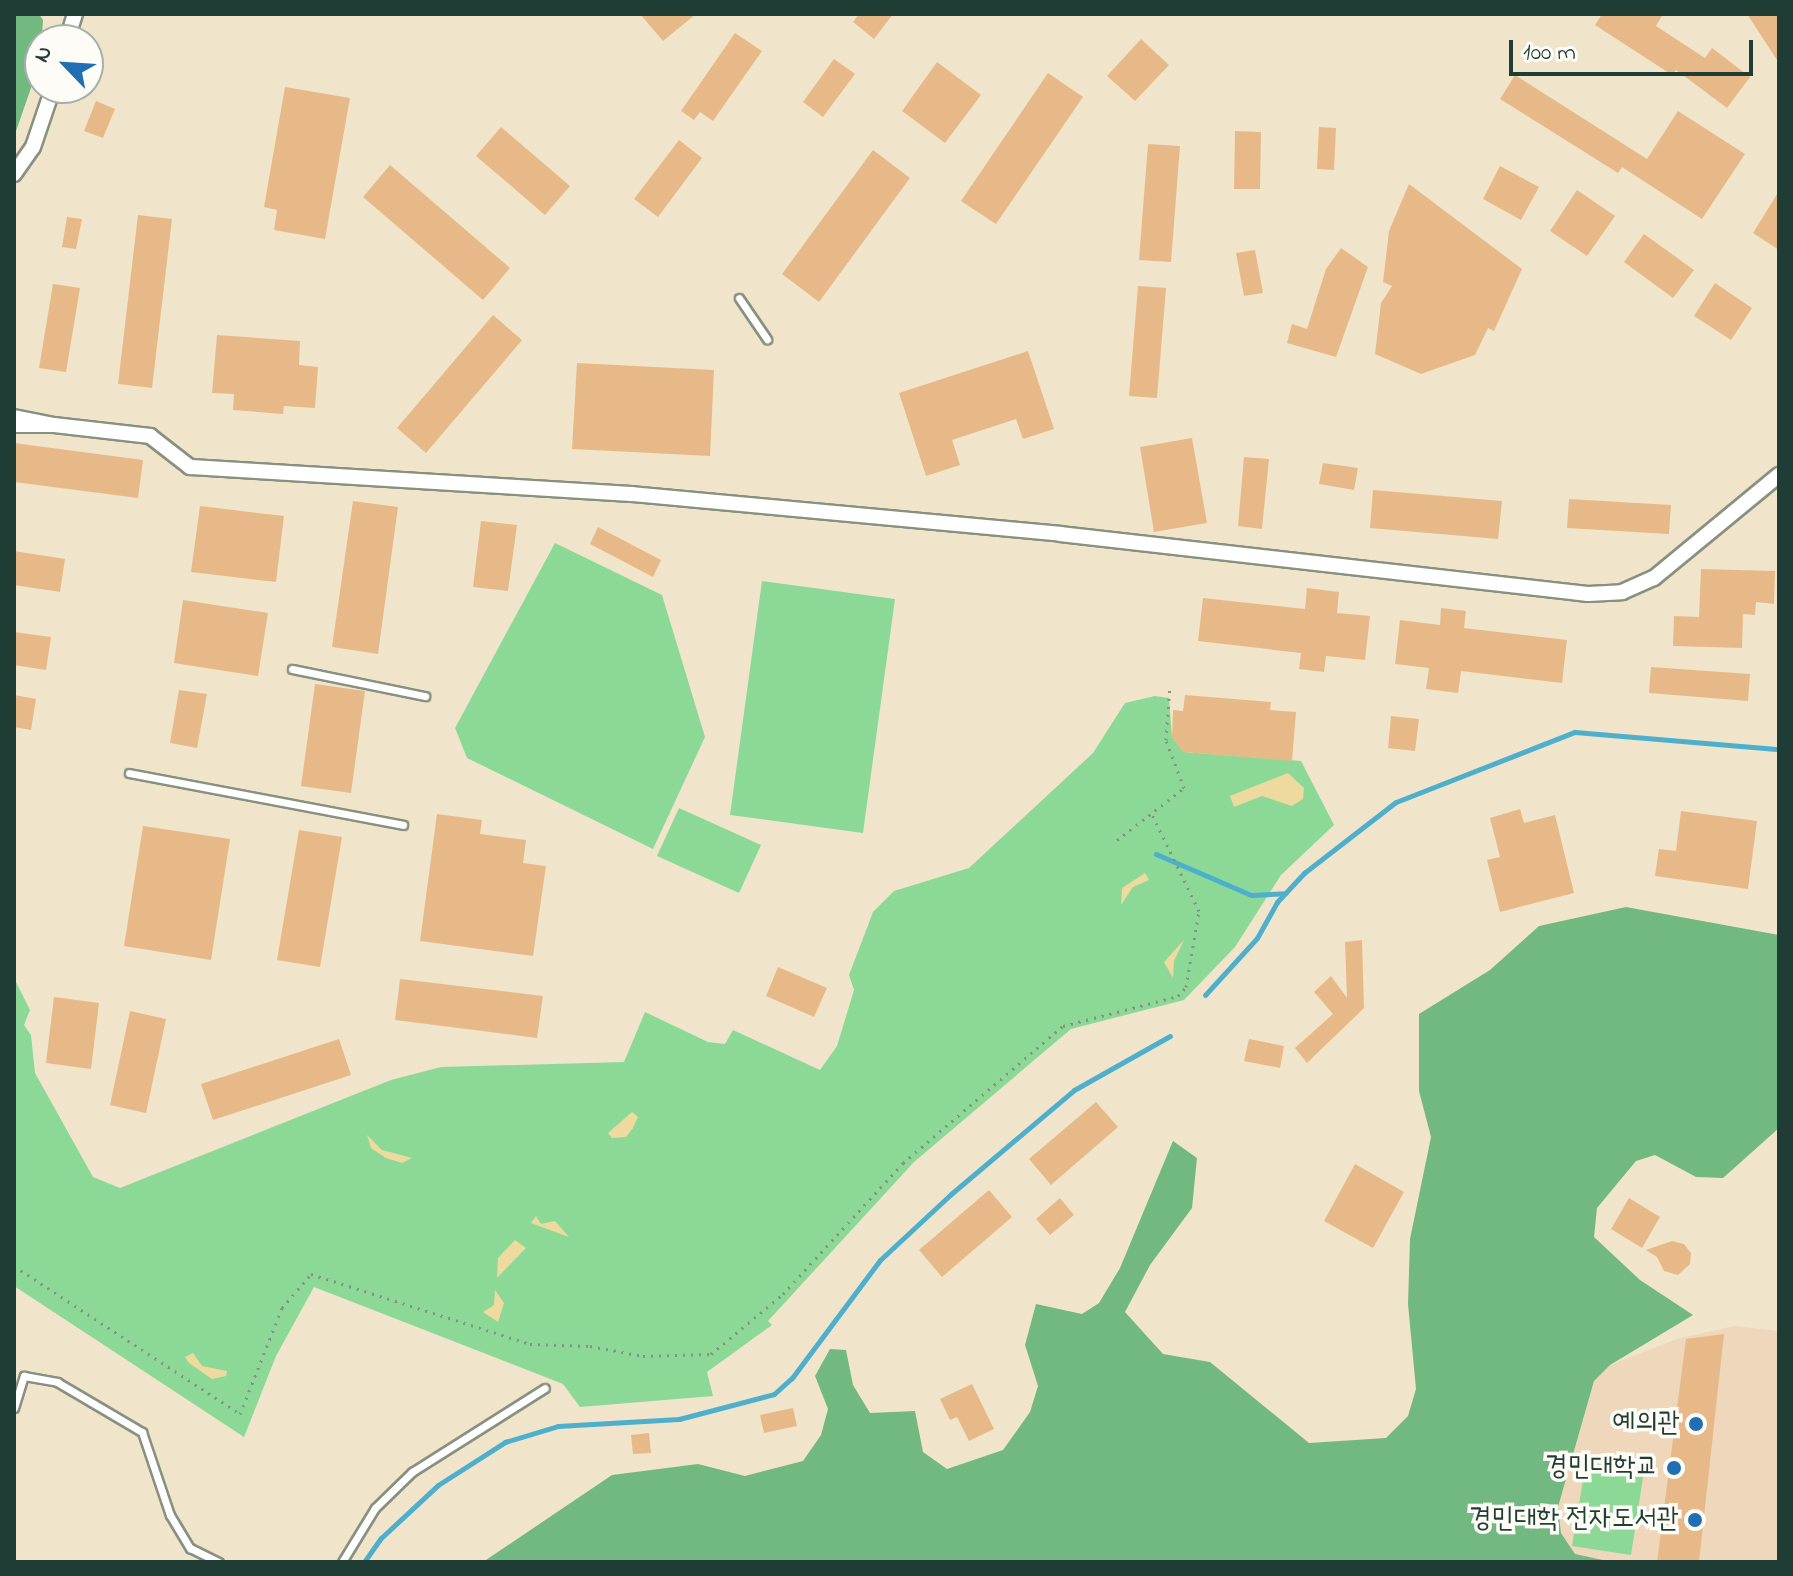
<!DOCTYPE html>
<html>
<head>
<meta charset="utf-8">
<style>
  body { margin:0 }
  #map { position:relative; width:1793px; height:1576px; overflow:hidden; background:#f0e5ca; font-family:"Indie Flower","Poor Story",sans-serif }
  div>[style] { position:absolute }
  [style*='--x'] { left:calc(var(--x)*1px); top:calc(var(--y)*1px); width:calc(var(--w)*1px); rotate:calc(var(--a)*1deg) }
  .built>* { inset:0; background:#eed7bb }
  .green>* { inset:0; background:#8cd997 }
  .forest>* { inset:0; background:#71b980 }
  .sand>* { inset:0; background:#eeda9e }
  .stream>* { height:5px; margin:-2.5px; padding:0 2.5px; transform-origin:2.5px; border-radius:2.5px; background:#4eafcd }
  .building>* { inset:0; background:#e8b988 }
  .path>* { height:3px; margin-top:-1.5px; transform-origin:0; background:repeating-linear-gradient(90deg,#88917f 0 2px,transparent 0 8px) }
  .roads { filter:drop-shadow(2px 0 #88917f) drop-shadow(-2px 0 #88917f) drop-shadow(0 2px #88917f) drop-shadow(0 -2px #88917f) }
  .service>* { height:7px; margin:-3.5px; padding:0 3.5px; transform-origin:3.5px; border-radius:3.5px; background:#fff }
  .minor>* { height:14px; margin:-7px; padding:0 7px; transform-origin:7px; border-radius:7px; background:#fff }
  .dots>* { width:22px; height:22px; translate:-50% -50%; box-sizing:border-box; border:4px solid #fdfcf7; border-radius:50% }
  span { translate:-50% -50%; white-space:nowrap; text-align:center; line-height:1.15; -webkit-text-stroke:7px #fdfcf7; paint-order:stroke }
  .poi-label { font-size:28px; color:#1f3d34 }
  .right { translate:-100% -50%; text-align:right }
  .frame { position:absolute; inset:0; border:16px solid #1f3d34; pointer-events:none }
  .north { position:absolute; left:24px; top:24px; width:80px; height:80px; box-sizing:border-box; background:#fdfcf7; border:2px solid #a4b0a9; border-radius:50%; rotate:295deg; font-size:22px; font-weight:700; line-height:32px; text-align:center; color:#1f3d34 }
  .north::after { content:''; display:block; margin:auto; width:28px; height:36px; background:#1f6fb2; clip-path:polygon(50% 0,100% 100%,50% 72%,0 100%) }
  .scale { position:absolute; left:1509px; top:40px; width:244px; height:36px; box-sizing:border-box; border:4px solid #1f3d34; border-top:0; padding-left:10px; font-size:24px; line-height:28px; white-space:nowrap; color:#1f3d34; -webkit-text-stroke:6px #fdfcf7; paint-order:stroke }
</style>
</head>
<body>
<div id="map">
  <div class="built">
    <div style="clip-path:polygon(1734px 1326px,1779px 1331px,1779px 1562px,1612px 1562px,1575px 1555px,1561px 1533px,1558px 1507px,1594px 1381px,1610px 1365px,1677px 1339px)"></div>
  </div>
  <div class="green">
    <div style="clip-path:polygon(555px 543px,662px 595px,705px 737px,653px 849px,467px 758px,455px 728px)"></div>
    <div style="clip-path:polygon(762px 581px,895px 599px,863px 833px,730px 815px)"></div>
    <div style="clip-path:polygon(1155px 696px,1169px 698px,1172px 737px,1184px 752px,1301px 761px,1334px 825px,1281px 875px,1235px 947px,1184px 1000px,1071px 1029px,914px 1162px,768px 1321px,772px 1325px,707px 1372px,713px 1396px,580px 1407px,563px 1384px,314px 1287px,276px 1356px,244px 1437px,14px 1286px,14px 978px,30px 1010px,24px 1025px,31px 1035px,35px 1073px,93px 1177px,120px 1188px,391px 1080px,441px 1067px,624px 1062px,645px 1012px,708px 1042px,725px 1044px,733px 1030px,820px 1070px,837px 1046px,854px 990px,849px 975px,873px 912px,894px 891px,969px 868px,1093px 753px,1125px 703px)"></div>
    <div style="clip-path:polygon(679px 808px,761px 845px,739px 893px,657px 856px)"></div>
    <div style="clip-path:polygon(1586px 1462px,1644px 1471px,1631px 1555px,1572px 1546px)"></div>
  </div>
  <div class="forest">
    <div style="clip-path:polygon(14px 14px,39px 14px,43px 20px,40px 62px,14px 137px)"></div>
    <div style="clip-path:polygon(1626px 907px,1779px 935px,1779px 1128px,1723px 1178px,1696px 1177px,1655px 1155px,1636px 1161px,1597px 1208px,1594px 1237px,1640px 1280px,1693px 1315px,1610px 1365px,1594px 1381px,1558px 1507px,1561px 1533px,1575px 1554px,1612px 1562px,483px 1562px,612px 1475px,698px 1464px,745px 1476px,803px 1461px,821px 1435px,828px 1409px,815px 1376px,830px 1349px,846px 1350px,853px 1385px,870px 1413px,915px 1411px,923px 1452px,947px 1469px,1003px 1450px,1030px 1412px,1038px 1386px,1025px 1345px,1036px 1304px,1082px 1314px,1099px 1303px,1120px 1268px,1173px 1141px,1197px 1158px,1192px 1208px,1150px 1265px,1125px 1312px,1163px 1354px,1210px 1362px,1309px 1443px,1386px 1438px,1408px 1416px,1416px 1389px,1408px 1304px,1410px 1239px,1431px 1137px,1419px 1091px,1419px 1014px,1490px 970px,1539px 926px)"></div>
  </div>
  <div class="sand">
    <div style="clip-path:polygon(1288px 773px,1304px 788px,1303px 799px,1292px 806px,1262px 796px,1234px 807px,1230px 796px)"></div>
    <div style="clip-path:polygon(1145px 873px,1149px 880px,1133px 887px,1121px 905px,1122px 888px)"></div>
    <div style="clip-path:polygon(1184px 940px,1174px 961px,1173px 978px,1164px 962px)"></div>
    <div style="clip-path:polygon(632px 1112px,638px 1117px,633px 1128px,626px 1137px,612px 1138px,608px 1133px)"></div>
    <div style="clip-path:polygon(367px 1135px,382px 1150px,412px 1158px,402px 1163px,386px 1158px,371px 1148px)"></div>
    <div style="clip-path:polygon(536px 1216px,541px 1224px,555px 1221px,569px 1237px,531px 1223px)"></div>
    <div style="clip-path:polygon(515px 1240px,526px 1248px,497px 1278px,498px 1258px)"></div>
    <div style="clip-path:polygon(495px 1290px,504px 1303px,498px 1322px,483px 1312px,494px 1305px)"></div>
    <div style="clip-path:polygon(193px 1353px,202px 1366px,227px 1371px,226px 1376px,212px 1379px,189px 1363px,185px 1357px)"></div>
  </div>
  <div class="stream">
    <div style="--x:1156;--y:854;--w:103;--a:23.3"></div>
    <div style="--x:1251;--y:895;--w:34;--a:-3"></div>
    <div style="--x:1205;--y:995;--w:77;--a:-47.6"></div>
    <div style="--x:1257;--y:938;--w:41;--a:-60.9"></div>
    <div style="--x:1277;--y:902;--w:40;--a:-47"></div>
    <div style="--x:1304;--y:873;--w:116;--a:-37.7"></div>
    <div style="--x:1396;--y:802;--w:192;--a:-21.4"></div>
    <div style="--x:1575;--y:732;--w:205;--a:4.8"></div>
    <div style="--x:364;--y:1562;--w:29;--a:-55"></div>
    <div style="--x:381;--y:1538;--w:78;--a:-42.9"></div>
    <div style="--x:438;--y:1485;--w:80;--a:-32.7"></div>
    <div style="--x:505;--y:1442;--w:55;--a:-16.8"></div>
    <div style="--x:558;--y:1426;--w:121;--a:-3.3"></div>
    <div style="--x:679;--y:1419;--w:98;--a:-14.7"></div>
    <div style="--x:774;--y:1394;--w:24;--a:-42"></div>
    <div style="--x:792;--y:1378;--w:147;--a:-53.3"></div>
    <div style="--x:880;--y:1260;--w:97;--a:-42.9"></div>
    <div style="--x:951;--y:1194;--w:161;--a:-40.2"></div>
    <div style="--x:1074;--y:1090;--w:110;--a:-29.4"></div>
  </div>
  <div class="building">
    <div style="clip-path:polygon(640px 14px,696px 14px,663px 41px)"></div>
    <div style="clip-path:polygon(859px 14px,893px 14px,874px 39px,853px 22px)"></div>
    <div style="clip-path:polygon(1602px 14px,1663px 14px,1656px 26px,1705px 58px,1712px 48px,1750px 77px,1727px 108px,1676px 70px,1672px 75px,1595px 25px)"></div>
    <div style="clip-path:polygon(1747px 14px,1779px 14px,1779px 63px)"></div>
    <div style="clip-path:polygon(735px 33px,762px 51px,713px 121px,700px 112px,694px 120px,681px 111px)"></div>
    <div style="clip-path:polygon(1141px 39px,1169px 65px,1135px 101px,1107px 76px)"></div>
    <div style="clip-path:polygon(834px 59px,855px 74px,823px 117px,803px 102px)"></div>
    <div style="clip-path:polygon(937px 62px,981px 95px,945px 143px,902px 111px)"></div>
    <div style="clip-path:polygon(1048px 73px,1083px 97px,996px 224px,961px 201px)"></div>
    <div style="clip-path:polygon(1515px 75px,1647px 159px,1678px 111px,1745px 154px,1702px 219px,1622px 167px,1618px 173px,1500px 99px)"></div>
    <div style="clip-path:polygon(285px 87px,350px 98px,325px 239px,274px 230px,277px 210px,264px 207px)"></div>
    <div style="clip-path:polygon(96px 101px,115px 109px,103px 138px,84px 131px)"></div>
    <div style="clip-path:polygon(501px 127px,570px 186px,545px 215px,476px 156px)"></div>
    <div style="clip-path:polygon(1319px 127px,1336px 128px,1334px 170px,1317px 169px)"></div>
    <div style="clip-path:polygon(1235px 131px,1261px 132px,1260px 189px,1234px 189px)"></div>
    <div style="clip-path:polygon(679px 140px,702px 158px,658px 217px,634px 199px)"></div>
    <div style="clip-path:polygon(1148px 144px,1180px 146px,1171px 262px,1139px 260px)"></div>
    <div style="clip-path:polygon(873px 150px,910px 178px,819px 302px,782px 274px)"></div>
    <div style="clip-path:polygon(390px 165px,510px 268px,483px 300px,363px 197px)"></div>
    <div style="clip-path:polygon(1500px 166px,1539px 187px,1521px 220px,1483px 199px)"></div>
    <div style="clip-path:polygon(1409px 184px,1522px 269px,1494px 331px,1488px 328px,1475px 355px,1421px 374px,1375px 354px,1381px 303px,1392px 286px,1383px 282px,1389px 231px)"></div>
    <div style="clip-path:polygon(1577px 190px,1615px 216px,1587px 256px,1550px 231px)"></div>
    <div style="clip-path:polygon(1779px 191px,1779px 250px,1753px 233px)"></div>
    <div style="clip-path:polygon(138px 215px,172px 219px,152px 388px,118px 384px)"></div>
    <div style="clip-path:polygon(67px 217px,82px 219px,76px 249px,62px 247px)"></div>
    <div style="clip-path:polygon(1644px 234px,1694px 270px,1673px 298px,1624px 262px)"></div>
    <div style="clip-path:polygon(1341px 248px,1368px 267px,1336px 357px,1287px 343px,1292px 324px,1307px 329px,1326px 269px)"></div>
    <div style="clip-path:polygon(1255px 250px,1263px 293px,1244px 296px,1236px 253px)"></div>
    <div style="clip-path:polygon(1715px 283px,1752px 308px,1731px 340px,1694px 316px)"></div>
    <div style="clip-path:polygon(53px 284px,80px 288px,66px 372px,39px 368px)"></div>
    <div style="clip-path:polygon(1138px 286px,1166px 288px,1157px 398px,1129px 396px)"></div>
    <div style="clip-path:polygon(493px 315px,522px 340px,426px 453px,397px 428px)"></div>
    <div style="clip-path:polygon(217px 335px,300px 341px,299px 365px,318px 367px,315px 408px,284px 406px,283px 414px,233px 410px,234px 394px,212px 393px)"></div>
    <div style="clip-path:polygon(1028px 351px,1054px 429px,1023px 439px,1016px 419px,952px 440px,960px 465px,926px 476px,899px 393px)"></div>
    <div style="clip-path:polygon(577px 363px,714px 370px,710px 456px,572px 449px)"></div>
    <div style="clip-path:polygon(1192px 438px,1207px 523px,1154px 532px,1140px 447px)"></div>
    <div style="clip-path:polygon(14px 443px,143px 460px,138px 498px,14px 482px)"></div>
    <div style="clip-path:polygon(1244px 457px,1269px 459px,1262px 529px,1238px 526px)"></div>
    <div style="clip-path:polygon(1323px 463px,1358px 468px,1354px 490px,1319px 484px)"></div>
    <div style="clip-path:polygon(1373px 490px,1502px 501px,1498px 539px,1370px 528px)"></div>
    <div style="clip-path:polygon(1569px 499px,1671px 505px,1669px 534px,1567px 528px)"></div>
    <div style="clip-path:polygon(353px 501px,398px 507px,378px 654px,332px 647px)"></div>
    <div style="clip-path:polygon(200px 506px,284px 516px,276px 582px,191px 572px)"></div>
    <div style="clip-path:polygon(481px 521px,517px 525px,508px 591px,473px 587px)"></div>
    <div style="clip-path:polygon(598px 527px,661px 560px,653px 577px,590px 544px)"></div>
    <div style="clip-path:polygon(14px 551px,65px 559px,60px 592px,14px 585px)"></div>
    <div style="clip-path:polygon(1701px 569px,1775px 571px,1774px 604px,1756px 602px,1755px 615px,1743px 614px,1742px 648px,1673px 646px,1674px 616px,1699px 617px)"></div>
    <div style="clip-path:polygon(1307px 588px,1339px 592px,1337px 613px,1370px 616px,1365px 660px,1326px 656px,1324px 672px,1299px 669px,1301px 653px,1198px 641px,1203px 598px,1305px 609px)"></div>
    <div style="clip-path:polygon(183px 600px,268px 613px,258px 676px,174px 663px)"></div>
    <div style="clip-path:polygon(1441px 608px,1466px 611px,1464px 628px,1567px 640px,1562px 683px,1461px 671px,1458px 693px,1426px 689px,1429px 668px,1395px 664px,1400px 620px,1440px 625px)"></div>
    <div style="clip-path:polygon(14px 632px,51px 637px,46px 670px,14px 665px)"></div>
    <div style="clip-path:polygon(1651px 667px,1750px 674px,1748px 701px,1649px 693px)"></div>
    <div style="clip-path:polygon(315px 684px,365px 691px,351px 793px,301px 786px)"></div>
    <div style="clip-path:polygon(179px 690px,207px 694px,197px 748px,170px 743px)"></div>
    <div style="clip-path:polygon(14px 695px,36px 699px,31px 730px,14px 727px)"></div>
    <div style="clip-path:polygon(1185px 695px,1271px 702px,1270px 710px,1296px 712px,1292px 761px,1183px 752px,1172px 737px,1173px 710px,1183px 711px)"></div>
    <div style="clip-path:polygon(1391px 716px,1419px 719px,1415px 751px,1388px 748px)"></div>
    <div style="clip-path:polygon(1520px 809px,1524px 823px,1555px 815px,1574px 893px,1500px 912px,1487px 860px,1500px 857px,1490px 818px)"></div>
    <div style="clip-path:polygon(1681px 811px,1757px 821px,1748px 889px,1655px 876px,1659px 849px,1676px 851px)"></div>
    <div style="clip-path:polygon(437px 814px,482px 820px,480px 834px,526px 840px,523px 863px,546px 866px,533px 956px,420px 941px)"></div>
    <div style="clip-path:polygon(143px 826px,230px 839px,211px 960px,124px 946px)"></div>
    <div style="clip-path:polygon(299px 830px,342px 837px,320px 967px,277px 960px)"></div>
    <div style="clip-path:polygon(1362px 940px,1364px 1008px,1307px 1063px,1295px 1048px,1333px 1014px,1314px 992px,1331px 976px,1347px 998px,1345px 942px)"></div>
    <div style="clip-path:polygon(778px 967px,827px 988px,814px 1017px,766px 996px)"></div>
    <div style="clip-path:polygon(400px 979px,543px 996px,537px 1038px,395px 1020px)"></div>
    <div style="clip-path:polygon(54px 997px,99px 1003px,91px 1069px,46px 1063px)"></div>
    <div style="clip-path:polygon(130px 1011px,166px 1019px,146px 1113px,110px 1105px)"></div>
    <div style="clip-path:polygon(339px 1039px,351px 1075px,213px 1120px,201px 1084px)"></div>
    <div style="clip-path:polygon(1249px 1039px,1284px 1046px,1280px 1068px,1244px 1061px)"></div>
    <div style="clip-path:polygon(1096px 1102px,1118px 1127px,1051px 1185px,1029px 1159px)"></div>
    <div style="clip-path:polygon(1355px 1164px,1404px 1192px,1373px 1248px,1324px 1221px)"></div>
    <div style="clip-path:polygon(989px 1190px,1012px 1217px,942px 1277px,919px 1250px)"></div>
    <div style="clip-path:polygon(1060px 1198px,1074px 1215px,1050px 1235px,1036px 1219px)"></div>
    <div style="clip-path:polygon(1629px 1198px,1660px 1217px,1642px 1248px,1611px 1229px)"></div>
    <div style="clip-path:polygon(1672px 1241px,1684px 1244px,1691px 1253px,1690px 1264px,1678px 1275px,1664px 1271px,1657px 1257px,1646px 1250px)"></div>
    <div style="clip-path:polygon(1724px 1334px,1699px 1562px,1657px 1562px,1686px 1339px)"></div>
    <div style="clip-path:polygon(972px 1384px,994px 1429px,969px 1441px,957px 1417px,950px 1420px,940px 1399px)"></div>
    <div style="clip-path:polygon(793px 1408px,797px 1426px,764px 1433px,760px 1415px)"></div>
    <div style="clip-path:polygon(649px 1433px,651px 1453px,633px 1454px,631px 1435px)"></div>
  </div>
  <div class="path">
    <div style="--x:1117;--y:840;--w:85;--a:-37.8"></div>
    <div style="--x:1184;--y:788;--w:51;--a:-110.6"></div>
    <div style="--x:1166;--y:740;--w:55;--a:-85.8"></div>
    <div style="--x:14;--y:1266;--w:270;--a:33.2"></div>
    <div style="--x:240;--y:1414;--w:114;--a:-68.4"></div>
    <div style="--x:282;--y:1308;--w:45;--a:-49.5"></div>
    <div style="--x:311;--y:1274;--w:230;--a:17.7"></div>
    <div style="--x:530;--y:1344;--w:60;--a:1.9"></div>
    <div style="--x:590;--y:1346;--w:54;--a:10.7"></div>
    <div style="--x:643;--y:1356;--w:68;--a:-1.7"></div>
    <div style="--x:711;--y:1354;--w:94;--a:-39.8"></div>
    <div style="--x:783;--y:1294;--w:178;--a:-47.5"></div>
    <div style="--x:903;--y:1163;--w:211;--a:-40.6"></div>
    <div style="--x:1063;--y:1026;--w:119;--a:-14.6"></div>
    <div style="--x:1178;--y:996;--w:12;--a:-48"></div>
    <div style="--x:1186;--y:987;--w:77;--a:-80.3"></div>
    <div style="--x:1199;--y:911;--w:108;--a:-115.9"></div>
  </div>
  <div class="roads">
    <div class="service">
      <div style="--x:739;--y:298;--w:50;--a:55.7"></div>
      <div style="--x:292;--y:669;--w:136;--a:11.5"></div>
      <div style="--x:129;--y:773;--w:279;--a:10.7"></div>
      <div style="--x:14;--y:1408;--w:34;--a:-73"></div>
      <div style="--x:24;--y:1376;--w:34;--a:10"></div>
      <div style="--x:57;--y:1382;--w:99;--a:30.5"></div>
      <div style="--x:142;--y:1432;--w:88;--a:71.4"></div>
      <div style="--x:170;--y:1515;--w:39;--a:59"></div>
      <div style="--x:190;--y:1548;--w:32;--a:26"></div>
      <div style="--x:342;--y:1562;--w:63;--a:-58.6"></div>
      <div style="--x:375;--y:1508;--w:52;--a:-44.2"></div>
      <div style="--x:412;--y:1472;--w:157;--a:-32.3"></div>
    </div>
    <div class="minor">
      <div style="--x:67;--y:40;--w:27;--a:-73"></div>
      <div style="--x:14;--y:174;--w:33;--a:-55"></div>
      <div style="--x:33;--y:147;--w:62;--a:-71.3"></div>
      <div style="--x:14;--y:417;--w:41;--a:11.3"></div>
      <div style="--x:54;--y:425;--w:40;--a:180"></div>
      <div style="--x:54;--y:425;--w:97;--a:6.5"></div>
      <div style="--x:150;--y:436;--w:51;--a:37.8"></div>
      <div style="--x:190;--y:467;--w:443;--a:3.5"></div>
      <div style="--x:632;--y:494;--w:430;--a:5.3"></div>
      <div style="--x:1060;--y:534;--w:531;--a:6.48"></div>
      <div style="--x:1588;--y:594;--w:34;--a:-3"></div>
      <div style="--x:1622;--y:592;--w:35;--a:-24"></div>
      <div style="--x:1654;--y:578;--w:162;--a:-39.5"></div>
    </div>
  </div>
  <div class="dots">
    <div style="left:1696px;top:1424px;background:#1f6fb2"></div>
    <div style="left:1674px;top:1468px;background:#1f6fb2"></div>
    <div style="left:1695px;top:1520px;background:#1f6fb2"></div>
  </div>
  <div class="poi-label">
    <span class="right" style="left:1680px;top:1424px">예의관</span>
    <span class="right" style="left:1658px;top:1468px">경민대학교</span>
    <span class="right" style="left:1679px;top:1520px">경민대학 전자도서관</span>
  </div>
  <div class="frame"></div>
  <div class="north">N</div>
  <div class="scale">100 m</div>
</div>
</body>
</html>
